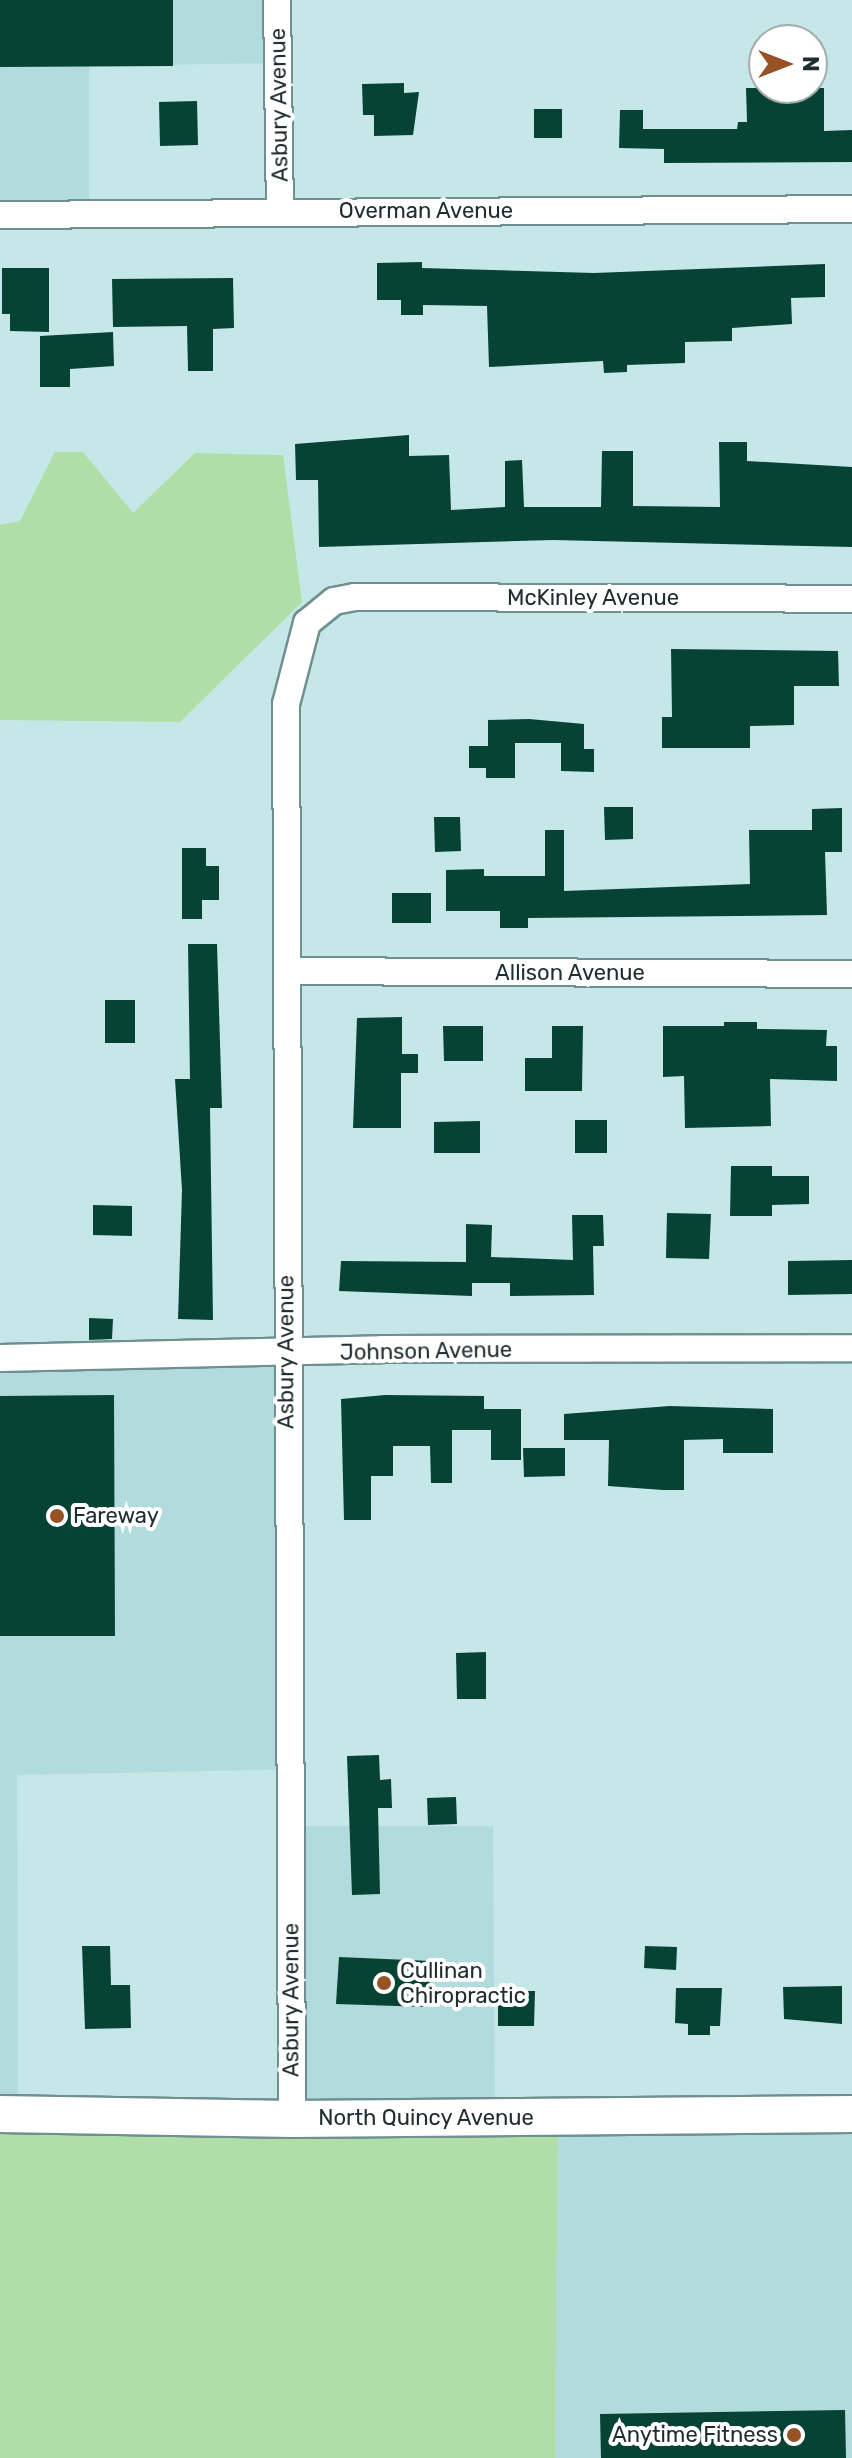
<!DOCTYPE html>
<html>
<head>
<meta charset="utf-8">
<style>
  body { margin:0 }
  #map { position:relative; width:852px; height:2458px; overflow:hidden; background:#c5e7e8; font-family:Rubik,sans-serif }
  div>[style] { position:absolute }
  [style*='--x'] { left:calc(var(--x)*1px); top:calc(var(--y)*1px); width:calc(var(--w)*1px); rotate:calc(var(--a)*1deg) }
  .built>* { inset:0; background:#b1dbdd }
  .green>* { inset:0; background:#afdfa6 }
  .building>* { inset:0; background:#074334 }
  .roads { filter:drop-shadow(2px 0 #708f90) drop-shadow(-2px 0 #708f90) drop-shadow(0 2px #708f90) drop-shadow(0 -2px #708f90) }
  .minor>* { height:26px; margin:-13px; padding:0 13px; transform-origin:13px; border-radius:13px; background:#fff }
  .secondary>* { height:36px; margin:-18px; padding:0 18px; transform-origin:18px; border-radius:18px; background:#fff }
  .dots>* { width:22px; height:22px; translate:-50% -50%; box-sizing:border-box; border:4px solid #fff; border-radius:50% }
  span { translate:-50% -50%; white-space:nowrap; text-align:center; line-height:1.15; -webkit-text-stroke:8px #fff; paint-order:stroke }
  .street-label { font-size:22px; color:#202d2e }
  .poi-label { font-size:22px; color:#202d2e }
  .left { translate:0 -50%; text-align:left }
  .right { translate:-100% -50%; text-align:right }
  .north { position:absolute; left:748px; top:24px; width:80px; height:80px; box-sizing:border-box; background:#fff; border:2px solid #a6abab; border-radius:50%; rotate:90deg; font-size:22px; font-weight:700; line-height:32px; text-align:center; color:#202d2e }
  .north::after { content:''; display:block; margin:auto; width:28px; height:36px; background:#975326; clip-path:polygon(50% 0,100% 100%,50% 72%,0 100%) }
</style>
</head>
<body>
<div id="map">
  <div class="built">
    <div style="clip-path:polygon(0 0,277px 0,278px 63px,89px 66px,89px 214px,0 215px)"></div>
    <div style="clip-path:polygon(284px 1359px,300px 1769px,17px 1775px,18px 2114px,0 2114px,0 1361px)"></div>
    <div style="clip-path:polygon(289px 1826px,493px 1826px,495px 2117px,292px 2119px)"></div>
    <div style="clip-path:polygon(852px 2113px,852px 2458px,555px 2458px,558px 2117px)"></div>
  </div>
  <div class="green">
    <div style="clip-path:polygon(55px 452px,83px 452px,133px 513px,195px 453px,283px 455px,302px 602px,180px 722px,0 720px,0 525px,20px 521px)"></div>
    <div style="clip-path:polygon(0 2114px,558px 2117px,555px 2458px,0 2458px)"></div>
  </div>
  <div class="building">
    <div style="clip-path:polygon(0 0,173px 0,173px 66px,0 67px)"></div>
    <div style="clip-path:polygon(404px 83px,404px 93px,419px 92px,413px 135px,374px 136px,374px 115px,363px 115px,362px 84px)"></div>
    <div style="clip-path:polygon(746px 88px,824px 88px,824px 131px,852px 130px,852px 162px,664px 163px,664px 149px,619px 148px,620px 110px,643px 110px,643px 129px,737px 129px,738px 122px,747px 122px)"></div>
    <div style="clip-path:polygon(197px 101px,198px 145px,160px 146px,159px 102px)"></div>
    <div style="clip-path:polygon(534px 109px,562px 109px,562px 138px,534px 138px)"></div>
    <div style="clip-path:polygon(422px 262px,422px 268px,594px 273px,825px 264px,825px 297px,791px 298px,792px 324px,732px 328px,732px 341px,685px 342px,685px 363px,627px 365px,627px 372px,604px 373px,603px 361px,489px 367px,487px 306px,423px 305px,423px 315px,401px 315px,401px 300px,377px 300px,377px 263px)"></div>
    <div style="clip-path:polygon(2px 268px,49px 268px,49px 332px,10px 331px,10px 314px,2px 314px)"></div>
    <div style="clip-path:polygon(233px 278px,234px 328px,213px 329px,213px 371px,188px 371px,187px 326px,113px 327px,112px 279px)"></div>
    <div style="clip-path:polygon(113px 332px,114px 366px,70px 369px,70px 387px,40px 387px,40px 336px)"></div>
    <div style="clip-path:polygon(409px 435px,409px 456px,449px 455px,451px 510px,505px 507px,505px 461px,522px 460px,524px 507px,601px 507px,602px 451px,633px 451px,633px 506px,720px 507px,719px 442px,747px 442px,747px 461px,852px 467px,852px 547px,553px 540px,319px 547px,318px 480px,296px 480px,295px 444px)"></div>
    <div style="clip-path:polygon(671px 649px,838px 651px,839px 686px,794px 686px,794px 725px,750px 726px,750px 748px,662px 748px,662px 717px,672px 717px)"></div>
    <div style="clip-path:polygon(529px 719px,584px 724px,584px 749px,594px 749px,594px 772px,561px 771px,561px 743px,515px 743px,515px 778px,486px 778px,486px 768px,469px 768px,469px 746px,488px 746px,488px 720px)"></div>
    <div style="clip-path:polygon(604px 807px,633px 807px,633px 839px,605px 840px)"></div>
    <div style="clip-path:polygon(842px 808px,842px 852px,825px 852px,827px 915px,528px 918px,528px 928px,500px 928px,500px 911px,446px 911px,446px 870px,484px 869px,484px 876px,545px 876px,545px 830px,564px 830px,564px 891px,750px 884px,749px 830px,812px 830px,812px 809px)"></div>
    <div style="clip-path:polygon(434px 817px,460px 817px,461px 851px,435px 852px)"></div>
    <div style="clip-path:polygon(182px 848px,206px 848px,206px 866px,219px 866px,219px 900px,202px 900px,202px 919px,182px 919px)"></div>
    <div style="clip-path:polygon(392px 893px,431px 893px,431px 923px,392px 923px)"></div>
    <div style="clip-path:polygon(188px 944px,217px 944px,222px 1108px,210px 1108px,213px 1320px,178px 1319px,182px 1190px,175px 1079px,190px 1079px)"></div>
    <div style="clip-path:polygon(105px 1000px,135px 1000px,135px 1043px,105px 1043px)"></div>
    <div style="clip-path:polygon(402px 1017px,402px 1054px,418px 1054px,418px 1073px,401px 1073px,401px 1128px,353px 1128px,357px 1018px)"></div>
    <div style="clip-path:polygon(724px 1022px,757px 1022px,757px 1029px,827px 1030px,826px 1046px,837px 1046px,837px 1081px,770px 1079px,771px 1126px,685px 1128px,684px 1076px,663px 1077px,663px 1026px,724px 1026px)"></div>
    <div style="clip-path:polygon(443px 1026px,483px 1026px,483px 1061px,444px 1061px)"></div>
    <div style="clip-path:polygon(552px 1026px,583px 1026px,582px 1091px,525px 1091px,525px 1058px,552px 1058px)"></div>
    <div style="clip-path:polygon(575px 1120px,607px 1120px,607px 1153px,575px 1153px)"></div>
    <div style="clip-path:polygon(480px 1121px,480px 1153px,434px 1153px,434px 1122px)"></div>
    <div style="clip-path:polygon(731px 1166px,772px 1166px,772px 1176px,809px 1176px,809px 1204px,772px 1205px,772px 1216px,730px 1216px)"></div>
    <div style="clip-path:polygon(93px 1205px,132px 1206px,132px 1236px,93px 1235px)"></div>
    <div style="clip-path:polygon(667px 1213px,711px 1214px,709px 1259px,666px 1258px)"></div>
    <div style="clip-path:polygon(572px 1215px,603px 1215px,604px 1246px,593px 1246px,594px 1295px,510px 1296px,510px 1283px,472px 1283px,472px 1296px,339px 1291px,341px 1261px,466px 1262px,466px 1224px,492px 1225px,491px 1257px,573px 1260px)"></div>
    <div style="clip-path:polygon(852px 1260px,852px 1294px,788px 1295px,788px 1261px)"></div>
    <div style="clip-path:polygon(89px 1318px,113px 1319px,112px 1339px,89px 1340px)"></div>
    <div style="clip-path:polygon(114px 1395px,115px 1636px,0 1636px,0 1396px)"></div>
    <div style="clip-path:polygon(385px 1395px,484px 1396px,484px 1409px,521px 1409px,521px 1460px,491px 1460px,491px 1430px,452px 1430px,452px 1483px,431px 1483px,430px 1446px,393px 1446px,393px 1476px,371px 1476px,371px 1520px,344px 1520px,341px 1399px)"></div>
    <div style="clip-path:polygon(670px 1406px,773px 1409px,773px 1453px,723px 1453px,723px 1439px,684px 1440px,684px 1490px,663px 1490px,608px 1486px,609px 1440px,564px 1440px,564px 1414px)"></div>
    <div style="clip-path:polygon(523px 1448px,565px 1448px,565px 1476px,524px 1477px)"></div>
    <div style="clip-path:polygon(486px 1652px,486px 1699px,457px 1699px,456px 1653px)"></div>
    <div style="clip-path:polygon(379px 1755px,380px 1780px,391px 1779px,392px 1808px,378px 1808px,380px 1894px,352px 1895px,347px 1756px)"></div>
    <div style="clip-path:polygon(456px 1797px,457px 1824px,428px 1825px,427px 1798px)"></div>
    <div style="clip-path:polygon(82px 1946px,110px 1946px,111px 1985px,130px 1985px,131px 2028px,85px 2029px)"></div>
    <div style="clip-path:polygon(645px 1946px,677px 1947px,676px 1970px,644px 1968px)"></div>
    <div style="clip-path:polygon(339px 1957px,431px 1961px,428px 2007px,336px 2004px)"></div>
    <div style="clip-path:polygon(842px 1986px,842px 2024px,784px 2019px,783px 1987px)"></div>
    <div style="clip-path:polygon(676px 1988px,722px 1988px,720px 2026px,710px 2026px,710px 2035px,688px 2035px,688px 2024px,675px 2023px)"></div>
    <div style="clip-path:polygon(498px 1991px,535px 1991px,534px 2026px,498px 2026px)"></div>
    <div style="clip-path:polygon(845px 2410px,846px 2458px,601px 2458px,600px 2414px)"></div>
  </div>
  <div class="roads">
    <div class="minor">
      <div style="--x:277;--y:0;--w:210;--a:89.2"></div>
      <div style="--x:0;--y:215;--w:852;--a:-0.4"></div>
      <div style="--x:287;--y:971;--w:565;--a:0.3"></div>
      <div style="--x:0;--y:1358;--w:382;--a:-1.3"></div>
      <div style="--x:382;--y:1349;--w:470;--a:-0.1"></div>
      <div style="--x:292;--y:2119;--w:1415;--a:-90.24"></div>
      <div style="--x:286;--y:704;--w:84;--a:-75.5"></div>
      <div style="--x:307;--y:623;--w:35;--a:-39"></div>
      <div style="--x:334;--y:601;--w:20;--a:-11"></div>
      <div style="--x:354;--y:597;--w:498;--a:0.2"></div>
    </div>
    <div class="secondary">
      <div style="--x:0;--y:2114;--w:292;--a:1"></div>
      <div style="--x:292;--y:2119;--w:560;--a:-0.51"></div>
    </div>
  </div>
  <div class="dots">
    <div style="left:57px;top:1516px;background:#975326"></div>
    <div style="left:384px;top:1983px;background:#975326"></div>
    <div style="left:794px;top:2435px;background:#975326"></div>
  </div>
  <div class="street-label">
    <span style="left:279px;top:105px;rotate:-91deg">Asbury Avenue</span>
    <span style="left:426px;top:211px">Overman Avenue</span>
    <span style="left:593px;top:598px">McKinley Avenue</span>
    <span style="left:570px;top:973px">Allison Avenue</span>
    <span style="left:426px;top:1351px;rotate:-1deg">Johnson Avenue</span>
    <span style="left:286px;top:1352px;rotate:-90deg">Asbury Avenue</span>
    <span style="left:291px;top:2000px;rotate:-90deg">Asbury Avenue</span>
    <span style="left:426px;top:2118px">North Quincy Avenue</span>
  </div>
  <div class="poi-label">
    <span class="left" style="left:73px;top:1516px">Fareway</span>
    <span class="left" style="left:400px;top:1983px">Cullinan<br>Chiropractic</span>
    <span class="right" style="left:778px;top:2435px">Anytime Fitness</span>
  </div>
  <div class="north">N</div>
</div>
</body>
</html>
